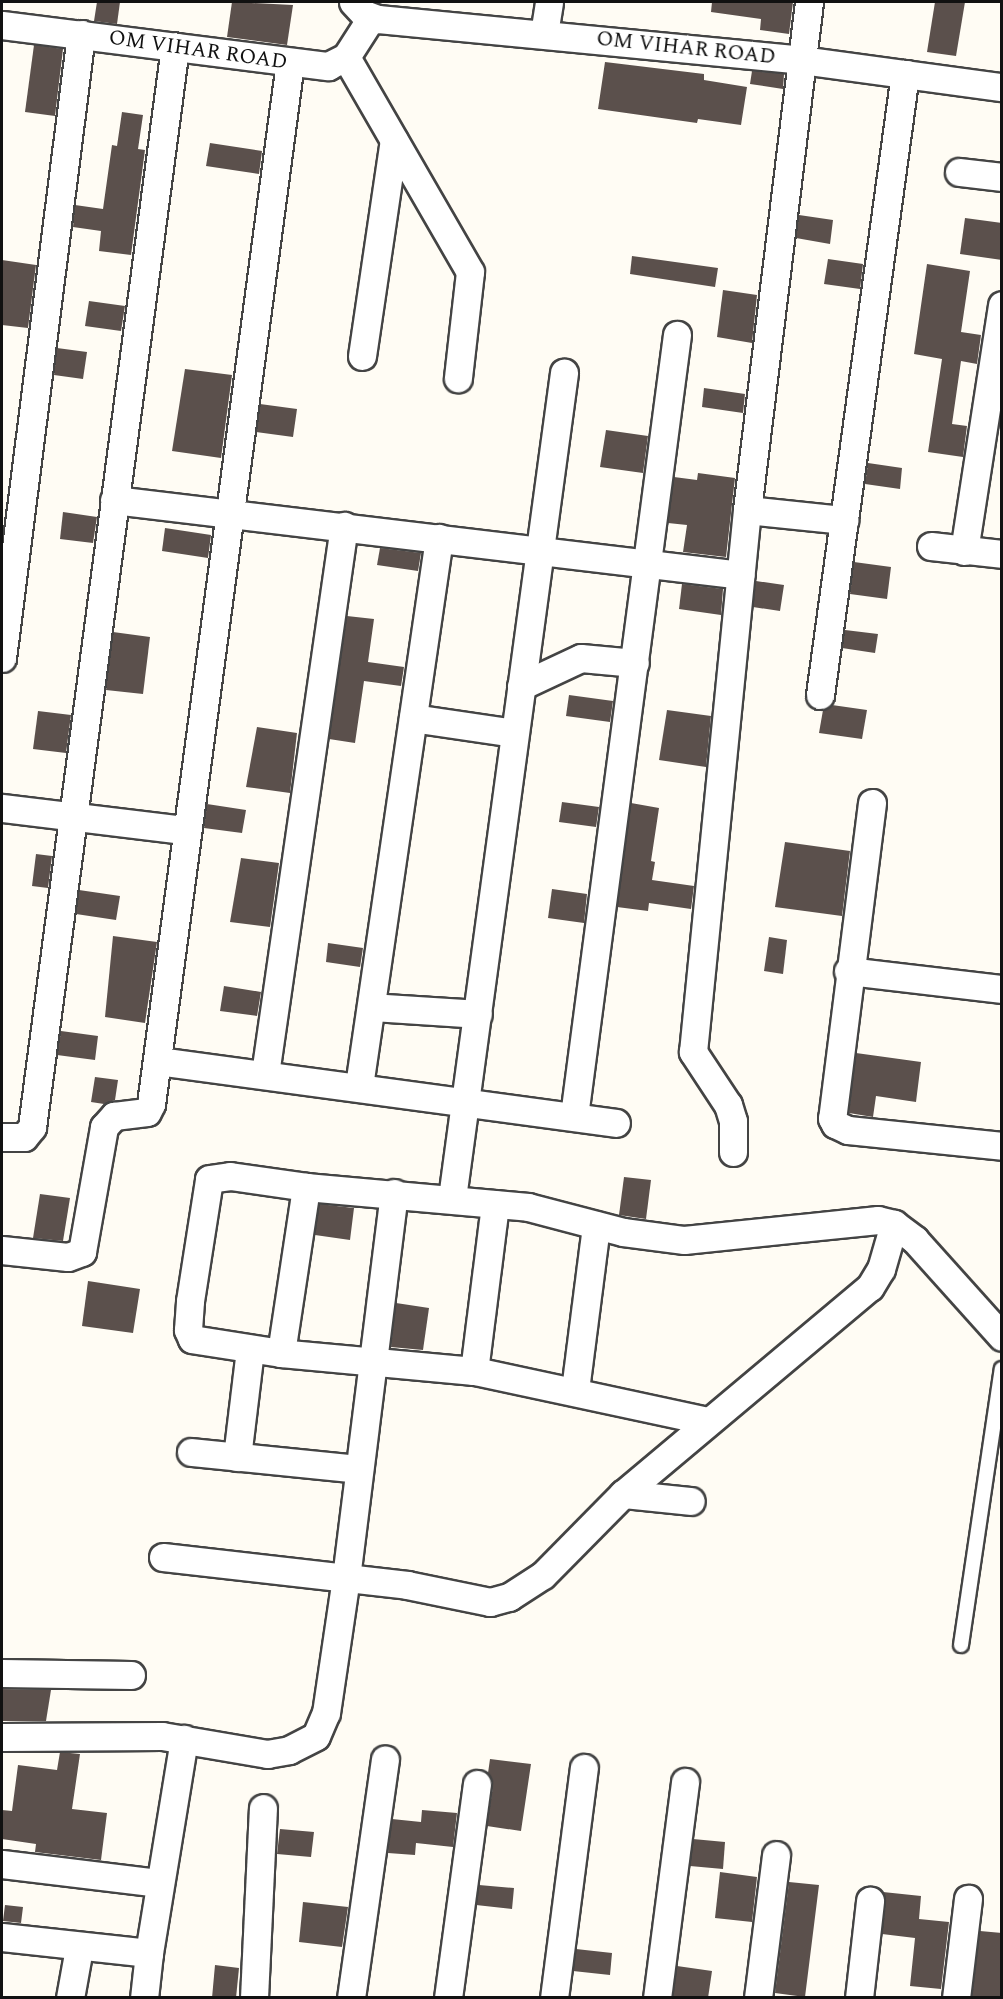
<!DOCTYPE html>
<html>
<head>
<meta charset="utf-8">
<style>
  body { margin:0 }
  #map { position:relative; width:1003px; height:1999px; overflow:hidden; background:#fffcf4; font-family:Spectral,serif }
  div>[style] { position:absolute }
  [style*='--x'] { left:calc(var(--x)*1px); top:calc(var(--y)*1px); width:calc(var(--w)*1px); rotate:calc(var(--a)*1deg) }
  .building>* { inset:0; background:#5b504c }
  .roads { filter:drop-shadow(2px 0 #444) drop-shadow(-2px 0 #444) drop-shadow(0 2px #444) drop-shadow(0 -2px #444) }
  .service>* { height:14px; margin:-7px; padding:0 7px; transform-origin:7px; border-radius:7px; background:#fff }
  .minor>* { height:27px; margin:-13.5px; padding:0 13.5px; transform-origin:13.5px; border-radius:13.5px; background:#fff }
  span { translate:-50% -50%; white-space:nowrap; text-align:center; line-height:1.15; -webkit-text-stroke:6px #fff; paint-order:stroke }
  .street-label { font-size:21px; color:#111 }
  .frame { position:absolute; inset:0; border:3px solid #111; pointer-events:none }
</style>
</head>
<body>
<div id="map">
  <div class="building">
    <div style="clip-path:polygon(97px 2px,120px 2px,117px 24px,94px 21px)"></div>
    <div style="clip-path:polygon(232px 2px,293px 5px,287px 45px,227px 37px)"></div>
    <div style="clip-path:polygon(712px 2px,793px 2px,789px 34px,760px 30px,761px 19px,711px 12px)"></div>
    <div style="clip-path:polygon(935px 2px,965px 2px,956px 56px,927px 52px)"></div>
    <div style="clip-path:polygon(34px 45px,63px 49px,55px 116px,25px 112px)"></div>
    <div style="clip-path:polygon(605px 62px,704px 74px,704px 80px,747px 87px,741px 125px,698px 119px,697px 123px,598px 109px)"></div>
    <div style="clip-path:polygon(752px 71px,784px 74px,783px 89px,750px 84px)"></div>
    <div style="clip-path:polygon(122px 112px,143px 115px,138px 149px,145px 150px,131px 255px,99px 251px,101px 231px,73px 227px,75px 205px,103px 209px,112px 145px,117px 146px)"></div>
    <div style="clip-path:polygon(210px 143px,262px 151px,259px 174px,206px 166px)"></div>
    <div style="clip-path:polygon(799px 215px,833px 220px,830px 244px,796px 238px)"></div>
    <div style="clip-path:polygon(965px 218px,1002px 223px,1002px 260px,960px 254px)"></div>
    <div style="clip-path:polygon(632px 256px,718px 268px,715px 287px,630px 274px)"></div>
    <div style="clip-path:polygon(828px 259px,863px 264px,860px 289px,824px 284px)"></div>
    <div style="clip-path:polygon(2px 260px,36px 265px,28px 328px,2px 325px)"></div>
    <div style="clip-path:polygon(927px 264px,970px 271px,961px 332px,981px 335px,977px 364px,961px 361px,952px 424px,967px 426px,963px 457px,928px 452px,942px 359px,914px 354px)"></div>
    <div style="clip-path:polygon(723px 290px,757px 295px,752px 343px,717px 337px)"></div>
    <div style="clip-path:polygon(89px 301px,125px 306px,121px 331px,85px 326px)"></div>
    <div style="clip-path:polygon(57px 348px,87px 352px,83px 379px,54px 375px)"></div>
    <div style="clip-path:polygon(185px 369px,232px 375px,221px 458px,172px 451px)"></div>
    <div style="clip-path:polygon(704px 388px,745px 394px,743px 413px,702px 407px)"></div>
    <div style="clip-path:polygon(260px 404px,297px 409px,293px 437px,256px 432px)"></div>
    <div style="clip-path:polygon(606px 430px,648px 436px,643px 473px,600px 467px)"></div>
    <div style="clip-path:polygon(868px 463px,902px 468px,900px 489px,865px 484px)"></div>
    <div style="clip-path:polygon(698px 473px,735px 478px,726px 557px,683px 552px,687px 525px,668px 523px,674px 477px,697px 480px)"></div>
    <div style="clip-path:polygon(63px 512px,97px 517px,93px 543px,60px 539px)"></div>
    <div style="clip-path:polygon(165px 528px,211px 535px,208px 558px,162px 551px)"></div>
    <div style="clip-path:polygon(380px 548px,421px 553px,418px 571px,377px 565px)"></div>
    <div style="clip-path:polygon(854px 562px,891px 567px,887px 599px,850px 594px)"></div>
    <div style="clip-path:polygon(756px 581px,784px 585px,780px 611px,753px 607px)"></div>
    <div style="clip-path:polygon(682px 584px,723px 589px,721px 615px,679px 609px)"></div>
    <div style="clip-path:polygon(347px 616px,374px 619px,368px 662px,404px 667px,401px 686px,364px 681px,355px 743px,329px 739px)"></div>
    <div style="clip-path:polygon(845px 630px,878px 634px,875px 653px,842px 648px)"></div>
    <div style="clip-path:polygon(113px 632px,150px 637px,143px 694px,106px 690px)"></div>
    <div style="clip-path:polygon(569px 695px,613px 701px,610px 722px,566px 716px)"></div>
    <div style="clip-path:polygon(832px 705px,867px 710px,862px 739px,819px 733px,823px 710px)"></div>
    <div style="clip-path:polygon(667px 710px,711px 716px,706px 767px,659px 760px)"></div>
    <div style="clip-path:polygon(38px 711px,71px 715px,66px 753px,33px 749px)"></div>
    <div style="clip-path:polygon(257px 727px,297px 733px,290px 793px,246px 787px)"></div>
    <div style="clip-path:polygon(562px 802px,599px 807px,596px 827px,559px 822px)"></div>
    <div style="clip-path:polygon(631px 803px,659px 808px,651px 861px,655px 862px,652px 880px,694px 886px,691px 909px,649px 903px,648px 911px,617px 907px)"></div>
    <div style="clip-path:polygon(207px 804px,246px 810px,242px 833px,204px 828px)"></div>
    <div style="clip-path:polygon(785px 842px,850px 851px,842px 916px,775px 907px)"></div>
    <div style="clip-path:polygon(36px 854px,52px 856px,48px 888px,32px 886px)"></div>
    <div style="clip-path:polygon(241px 858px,279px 863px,270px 927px,230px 922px)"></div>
    <div style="clip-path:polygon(552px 889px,587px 894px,584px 923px,548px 918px)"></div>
    <div style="clip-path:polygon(79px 890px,120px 896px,116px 920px,76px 914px)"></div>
    <div style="clip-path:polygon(113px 936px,157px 942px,145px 1023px,105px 1017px)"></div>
    <div style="clip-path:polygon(769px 937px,787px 940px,783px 974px,764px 971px)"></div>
    <div style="clip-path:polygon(328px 943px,363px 948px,360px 967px,326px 962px)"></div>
    <div style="clip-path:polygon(224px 986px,261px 992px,257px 1016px,220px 1011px)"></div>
    <div style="clip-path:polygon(61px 1031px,98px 1036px,95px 1060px,57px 1055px)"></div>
    <div style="clip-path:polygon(856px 1053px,921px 1062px,916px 1102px,876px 1096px,873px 1117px,849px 1113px)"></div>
    <div style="clip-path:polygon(95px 1077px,118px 1080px,115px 1100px,104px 1104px,91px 1102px)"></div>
    <div style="clip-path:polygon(624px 1177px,651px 1180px,646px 1219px,619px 1215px)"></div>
    <div style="clip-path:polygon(40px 1194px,70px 1198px,63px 1241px,33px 1238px)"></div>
    <div style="clip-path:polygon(319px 1204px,354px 1208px,350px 1240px,315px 1235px)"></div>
    <div style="clip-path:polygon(88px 1281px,140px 1289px,133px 1333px,82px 1326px)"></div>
    <div style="clip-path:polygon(396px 1303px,429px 1308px,423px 1350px,391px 1347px)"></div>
    <div style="clip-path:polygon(2px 1689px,51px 1690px,46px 1721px,2px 1721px)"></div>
    <div style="clip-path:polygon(60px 1752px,80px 1754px,72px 1809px,107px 1813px,101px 1860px,35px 1852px,36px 1844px,2px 1839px,2px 1810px,12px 1811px,18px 1765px,57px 1770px)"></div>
    <div style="clip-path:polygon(490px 1759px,531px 1764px,521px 1831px,487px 1826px,493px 1786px,488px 1773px)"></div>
    <div style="clip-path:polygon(422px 1810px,457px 1813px,453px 1847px,416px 1843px,415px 1855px,388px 1853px,392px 1819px,421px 1822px)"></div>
    <div style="clip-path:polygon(280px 1829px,314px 1832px,311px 1857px,277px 1854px)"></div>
    <div style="clip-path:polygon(693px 1839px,725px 1842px,723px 1869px,690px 1866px)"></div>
    <div style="clip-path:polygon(720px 1872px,757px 1877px,752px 1922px,715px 1918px)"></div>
    <div style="clip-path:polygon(789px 1882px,819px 1885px,805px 1997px,775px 1993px)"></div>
    <div style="clip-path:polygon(479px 1885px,514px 1888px,512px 1909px,476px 1905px)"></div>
    <div style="clip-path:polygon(883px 1892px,921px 1896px,919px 1919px,949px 1922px,941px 1989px,910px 1986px,915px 1938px,882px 1934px,886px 1903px)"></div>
    <div style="clip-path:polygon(303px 1902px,348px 1907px,342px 1947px,299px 1942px)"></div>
    <div style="clip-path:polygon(5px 1905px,23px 1907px,21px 1923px,3px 1921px)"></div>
    <div style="clip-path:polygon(980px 1931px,1002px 1933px,1002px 1998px,972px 1998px)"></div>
    <div style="clip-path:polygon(576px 1949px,612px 1953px,610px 1975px,573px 1971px)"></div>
    <div style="clip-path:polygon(215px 1965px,239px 1968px,236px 1998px,212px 1998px)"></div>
    <div style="clip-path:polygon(677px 1966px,712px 1971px,708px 1998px,673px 1998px)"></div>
  </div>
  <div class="roads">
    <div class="service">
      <div style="--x:961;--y:1645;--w:279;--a:-81.6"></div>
    </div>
    <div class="minor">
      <div style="--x:353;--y:2;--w:16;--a:47"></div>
      <div style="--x:364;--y:14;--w:15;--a:20"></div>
      <div style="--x:378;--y:19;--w:425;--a:5.5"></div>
      <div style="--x:801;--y:60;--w:203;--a:7.7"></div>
      <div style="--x:2;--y:25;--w:329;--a:7.2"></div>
      <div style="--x:328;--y:66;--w:20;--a:-27"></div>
      <div style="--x:346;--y:57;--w:46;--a:-57.3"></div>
      <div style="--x:544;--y:34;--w:32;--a:-81"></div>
      <div style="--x:346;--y:57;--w:248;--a:60"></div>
      <div style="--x:470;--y:272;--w:107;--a:96.5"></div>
      <div style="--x:959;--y:172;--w:43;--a:6.6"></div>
      <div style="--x:362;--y:356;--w:218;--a:-81.6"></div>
      <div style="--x:114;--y:500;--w:631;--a:6.82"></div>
      <div style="--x:747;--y:510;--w:98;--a:5.9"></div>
      <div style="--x:931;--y:546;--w:71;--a:6.4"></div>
      <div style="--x:964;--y:551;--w:249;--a:-81.2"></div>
      <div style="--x:2;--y:658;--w:629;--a:-82.78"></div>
      <div style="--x:521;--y:686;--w:66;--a:-25"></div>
      <div style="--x:581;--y:658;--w:54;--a:5.3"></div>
      <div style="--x:820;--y:695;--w:627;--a:-82.21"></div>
      <div style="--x:413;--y:718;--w:102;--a:8.4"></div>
      <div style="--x:872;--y:803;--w:318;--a:97.2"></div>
      <div style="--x:832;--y:1118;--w:7;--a:63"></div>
      <div style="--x:835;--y:1124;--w:14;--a:25"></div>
      <div style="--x:848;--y:1130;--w:155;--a:5.9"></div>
      <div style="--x:2;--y:808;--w:184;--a:6.9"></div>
      <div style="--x:848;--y:971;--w:155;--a:6.7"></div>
      <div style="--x:371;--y:1007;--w:107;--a:3.7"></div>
      <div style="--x:158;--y:1061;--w:462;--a:7.7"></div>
      <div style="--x:265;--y:1074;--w:554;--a:-81.8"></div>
      <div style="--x:359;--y:1086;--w:554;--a:-81.69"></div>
      <div style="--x:574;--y:1116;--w:788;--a:-82.49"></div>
      <div style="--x:2;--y:1137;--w:22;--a:0"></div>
      <div style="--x:24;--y:1137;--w:13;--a:-51"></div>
      <div style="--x:32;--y:1127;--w:1090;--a:-82.46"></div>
      <div style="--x:733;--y:1152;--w:31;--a:-90"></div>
      <div style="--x:733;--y:1121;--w:17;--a:-107"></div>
      <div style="--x:728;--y:1105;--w:64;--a:-123.4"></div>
      <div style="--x:693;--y:1052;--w:545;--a:-84.31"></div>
      <div style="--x:747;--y:510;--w:512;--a:-83.04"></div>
      <div style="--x:452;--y:1198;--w:833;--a:-82.27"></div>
      <div style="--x:2;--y:1250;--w:66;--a:6.1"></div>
      <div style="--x:68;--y:1257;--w:15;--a:-20"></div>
      <div style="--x:82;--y:1252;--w:127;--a:-80"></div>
      <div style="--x:104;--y:1127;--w:15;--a:-48"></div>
      <div style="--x:114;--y:1116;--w:33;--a:-7"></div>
      <div style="--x:147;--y:1112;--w:9;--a:-63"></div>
      <div style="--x:151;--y:1104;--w:1051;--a:-82.4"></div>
      <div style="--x:281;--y:1353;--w:168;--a:-81.4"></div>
      <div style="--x:474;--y:1371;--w:168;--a:-82.8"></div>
      <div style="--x:575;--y:1390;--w:166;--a:-82.7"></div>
      <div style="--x:708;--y:1421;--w:239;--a:-167.9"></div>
      <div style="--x:474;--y:1371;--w:194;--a:-174.7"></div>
      <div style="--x:281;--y:1353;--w:90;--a:-171.1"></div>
      <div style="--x:192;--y:1339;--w:10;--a:-114"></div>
      <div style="--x:188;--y:1330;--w:29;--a:-86"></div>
      <div style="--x:190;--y:1301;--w:123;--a:-81.1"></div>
      <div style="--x:209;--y:1179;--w:21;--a:-8"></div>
      <div style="--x:230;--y:1176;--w:77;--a:8.2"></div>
      <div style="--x:306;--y:1187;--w:223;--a:5.1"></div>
      <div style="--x:528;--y:1207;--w:98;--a:14.7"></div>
      <div style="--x:623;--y:1232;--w:62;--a:7.5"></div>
      <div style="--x:684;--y:1240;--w:195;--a:-5.9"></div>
      <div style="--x:878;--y:1220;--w:16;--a:14"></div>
      <div style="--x:894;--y:1224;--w:26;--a:37"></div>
      <div style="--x:915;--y:1240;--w:130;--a:48.1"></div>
      <div style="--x:191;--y:1452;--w:169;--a:5.8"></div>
      <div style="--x:237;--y:1457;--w:109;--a:-83.1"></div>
      <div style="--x:623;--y:1494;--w:68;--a:5.9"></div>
      <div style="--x:163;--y:1557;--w:246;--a:6.5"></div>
      <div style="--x:407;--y:1585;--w:85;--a:11.6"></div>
      <div style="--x:490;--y:1602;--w:20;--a:-15"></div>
      <div style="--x:509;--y:1597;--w:40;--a:-32.9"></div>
      <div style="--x:543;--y:1575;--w:114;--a:-45.4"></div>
      <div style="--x:623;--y:1494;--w:322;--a:-40"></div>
      <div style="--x:870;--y:1287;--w:21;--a:-59"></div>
      <div style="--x:881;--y:1269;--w:47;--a:-73.9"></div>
      <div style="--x:2;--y:1673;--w:129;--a:0.9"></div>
      <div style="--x:2;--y:1737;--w:160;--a:-0.4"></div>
      <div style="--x:162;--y:1736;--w:107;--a:9.7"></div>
      <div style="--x:267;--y:1754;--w:22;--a:-10"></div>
      <div style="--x:289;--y:1750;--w:30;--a:-27"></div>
      <div style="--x:316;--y:1736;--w:25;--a:-67"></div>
      <div style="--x:326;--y:1713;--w:136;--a:-81.6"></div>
      <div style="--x:346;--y:1578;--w:388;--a:-82.9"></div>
      <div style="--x:2;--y:1864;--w:159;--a:6.9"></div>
      <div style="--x:2;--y:1937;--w:148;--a:6.2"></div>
      <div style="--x:149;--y:1953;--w:45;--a:96.3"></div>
      <div style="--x:149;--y:1953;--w:217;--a:-80.7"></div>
      <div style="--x:70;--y:1998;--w:51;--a:-79.8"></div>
      <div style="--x:254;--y:1998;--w:190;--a:-87.3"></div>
      <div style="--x:351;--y:1998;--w:241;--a:-81.9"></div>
      <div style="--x:448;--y:1998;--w:216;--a:-82.3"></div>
      <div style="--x:554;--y:1998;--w:232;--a:-82.6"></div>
      <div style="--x:657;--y:1998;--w:218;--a:-82.6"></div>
      <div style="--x:758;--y:1998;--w:144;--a:-82.8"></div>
      <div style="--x:859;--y:1998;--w:98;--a:-83.5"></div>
      <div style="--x:956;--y:1998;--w:100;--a:-83.1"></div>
    </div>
  </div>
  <div class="street-label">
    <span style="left:686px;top:48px;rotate:6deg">OM VIHAR ROAD</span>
    <span style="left:198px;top:50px;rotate:8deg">OM VIHAR ROAD</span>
  </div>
  <div class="frame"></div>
</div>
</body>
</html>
